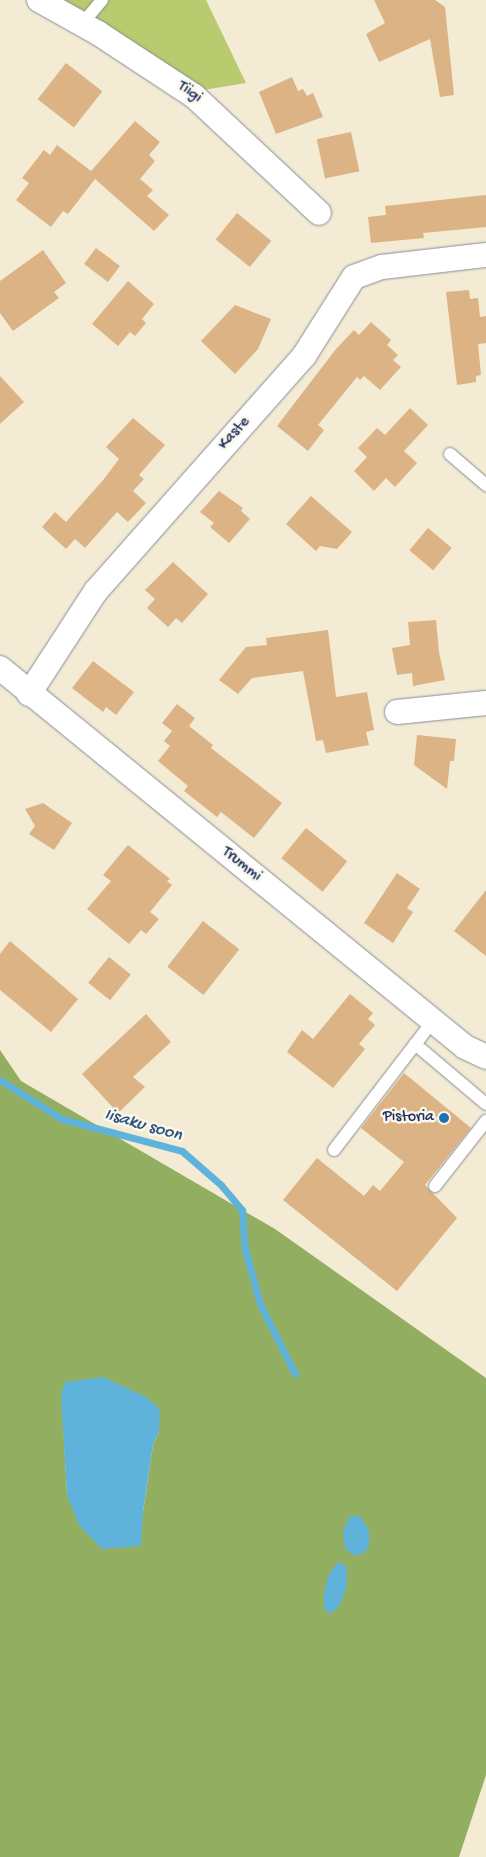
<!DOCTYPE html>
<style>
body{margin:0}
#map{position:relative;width:486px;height:1857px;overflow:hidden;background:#f3ebd4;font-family:"Gochi Hand",sans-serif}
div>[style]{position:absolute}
.green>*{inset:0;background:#b8cb6e}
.forest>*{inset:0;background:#92af61}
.water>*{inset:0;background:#5fb2da}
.stream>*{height:7px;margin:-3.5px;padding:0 3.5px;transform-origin:3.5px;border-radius:3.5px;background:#5fb2da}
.building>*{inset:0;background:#dcb384;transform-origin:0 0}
.roads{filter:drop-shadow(0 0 1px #878d99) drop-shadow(0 0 1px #878d99)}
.lane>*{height:12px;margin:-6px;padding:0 6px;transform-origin:6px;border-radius:6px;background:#fff}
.street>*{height:24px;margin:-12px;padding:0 12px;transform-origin:12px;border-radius:12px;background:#fff}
.dots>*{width:14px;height:14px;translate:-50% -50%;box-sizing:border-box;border:2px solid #fbf7ec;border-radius:50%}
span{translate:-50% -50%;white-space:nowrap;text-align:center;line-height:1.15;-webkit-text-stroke:5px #fbf7ec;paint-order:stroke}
.street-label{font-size:16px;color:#1b2f5e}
.poi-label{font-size:16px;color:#1b2f5e}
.right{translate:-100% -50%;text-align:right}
.water-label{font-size:18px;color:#2f5683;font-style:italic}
</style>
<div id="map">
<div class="green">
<i style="clip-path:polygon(50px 0,96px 0,81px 18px)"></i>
<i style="clip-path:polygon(108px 0,206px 0,246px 83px,197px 91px,89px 23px)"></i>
</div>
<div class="forest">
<i style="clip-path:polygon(evenodd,0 1050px,21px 1081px,275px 1229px,486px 1378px,486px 1775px,459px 1857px,0 1857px,0 1050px,63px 1419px,159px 1431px,153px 1445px,143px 1512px,67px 1495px,63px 1419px)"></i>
</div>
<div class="water">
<i style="clip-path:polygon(103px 1377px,146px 1397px,160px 1409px,159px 1431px,153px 1445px,143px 1512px,141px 1546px,102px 1549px,79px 1525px,67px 1495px,61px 1394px,65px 1382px)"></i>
<i style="clip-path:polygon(350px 1516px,360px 1516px,369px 1531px,369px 1547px,362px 1554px,353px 1555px,345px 1548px,343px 1531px)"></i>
<i style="clip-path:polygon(338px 1562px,347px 1567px,346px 1589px,339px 1606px,330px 1614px,324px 1608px,324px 1594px,328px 1576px)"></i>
</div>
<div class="stream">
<i style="left:0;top:1080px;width:73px;rotate:32.2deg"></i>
<i style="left:62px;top:1119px;width:124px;rotate:14.9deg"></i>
<i style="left:182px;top:1151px;width:52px;rotate:41.1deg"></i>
<i style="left:221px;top:1185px;width:33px;rotate:50deg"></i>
<i style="left:242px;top:1210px;width:39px;rotate:86deg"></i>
<i style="left:245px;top:1249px;width:57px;rotate:74.7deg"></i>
<i style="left:260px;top:1304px;width:78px;rotate:63.4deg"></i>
</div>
<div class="building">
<i style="clip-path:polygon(374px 0,435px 0,445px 7px,454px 95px,440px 97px,430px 39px,379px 62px,366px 34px,385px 23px)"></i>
<i style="left:66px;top:63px;width:46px;height:46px;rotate:38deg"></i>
<i style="clip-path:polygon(292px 77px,298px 91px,303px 89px,307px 96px,313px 93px,323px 117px,276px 134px,259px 92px)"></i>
<i style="clip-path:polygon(135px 121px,160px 142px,149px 155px,155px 161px,140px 179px,153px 190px,147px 196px,169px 215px,154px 231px,95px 179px,68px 214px,63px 211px,51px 227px,16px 200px,29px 183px,22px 178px,44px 150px,50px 155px,57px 145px,91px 171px)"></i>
<i style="left:351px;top:132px;width:40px;height:35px;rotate:78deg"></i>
<i style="clip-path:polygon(486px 195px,486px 227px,423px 233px,424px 238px,371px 243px,368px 217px,386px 215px,385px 206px)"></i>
<i style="left:237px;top:213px;width:44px;height:34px;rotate:39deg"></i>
<i style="left:96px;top:248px;width:30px;height:20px;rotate:37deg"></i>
<i style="clip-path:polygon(43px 250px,66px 283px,54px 292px,59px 298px,13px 331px,0 313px,0 281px)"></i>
<i style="clip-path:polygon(128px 281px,154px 304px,142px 319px,146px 323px,135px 336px,130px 332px,118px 346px,92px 324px)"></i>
<i style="clip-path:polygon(469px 290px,470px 299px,478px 298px,480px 317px,486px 316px,486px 343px,478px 344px,481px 375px,476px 376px,476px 382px,457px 385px,446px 292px)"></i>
<i style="clip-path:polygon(235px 305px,271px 319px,258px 349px,235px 374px,201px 341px)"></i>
<i style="clip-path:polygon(371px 322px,391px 340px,387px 345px,398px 355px,393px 360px,401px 367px,380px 390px,364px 376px,360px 380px,357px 377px,318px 425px,324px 430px,308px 451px,277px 426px,336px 349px,354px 330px,359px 335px)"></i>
<i style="clip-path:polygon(0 376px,24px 402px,0 424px)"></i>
<i style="clip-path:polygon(410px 408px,428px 425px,404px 451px,417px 463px,395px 487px,386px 478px,374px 491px,354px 471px,367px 457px,358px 448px,377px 428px,385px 435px)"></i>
<i style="clip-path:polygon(133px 418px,165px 445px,139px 475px,144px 479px,133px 491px,146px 503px,128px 522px,117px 512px,85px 548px,75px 539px,66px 549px,42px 527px,55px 512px,66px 522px,104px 479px,119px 459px,106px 447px)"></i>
<i style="clip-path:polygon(219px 491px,243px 508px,241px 511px,250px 519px,229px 543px,210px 527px,214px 523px,200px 512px)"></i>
<i style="clip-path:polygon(311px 496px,352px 532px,337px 549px,320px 546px,316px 551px,286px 524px)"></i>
<i style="left:428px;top:528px;width:31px;height:29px;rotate:40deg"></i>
<i style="clip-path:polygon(173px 562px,208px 594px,182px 623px,176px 618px,168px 627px,147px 608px,155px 599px,145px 590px)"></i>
<i style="clip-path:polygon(436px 620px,439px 652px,445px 680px,413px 686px,412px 673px,397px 675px,392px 648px,410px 645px,408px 622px)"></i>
<i style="clip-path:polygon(328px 630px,336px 697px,367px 692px,374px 730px,366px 732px,369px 745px,326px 753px,323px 740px,316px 741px,303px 671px,252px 678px,238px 694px,219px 680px,246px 647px,267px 645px,266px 638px)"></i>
<i style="clip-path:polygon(93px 661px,134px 692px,116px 715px,106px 707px,103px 712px,72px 688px)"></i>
<i style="clip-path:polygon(177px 704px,195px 718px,189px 726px,213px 745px,211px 748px,282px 803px,254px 838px,221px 812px,217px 817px,184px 791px,188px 786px,158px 761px,170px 746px,164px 741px,172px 731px,162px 723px)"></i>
<i style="clip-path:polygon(417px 735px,456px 739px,454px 761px,450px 761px,447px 789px,414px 765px)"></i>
<i style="clip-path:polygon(43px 803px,72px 823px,54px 850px,29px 834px,35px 826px,25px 809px)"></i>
<i style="left:306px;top:828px;width:53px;height:39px;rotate:39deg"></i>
<i style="clip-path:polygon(128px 845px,170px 879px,167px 881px,172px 885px,150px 912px,159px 919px,146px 934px,141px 930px,129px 944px,87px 909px,111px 881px,103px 875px)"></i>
<i style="clip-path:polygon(397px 873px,420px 889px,407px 908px,413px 912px,393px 943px,364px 923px)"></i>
<i style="clip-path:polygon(486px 890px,486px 956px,454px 931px)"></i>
<i style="left:203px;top:921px;width:46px;height:58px;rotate:38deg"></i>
<i style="clip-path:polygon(10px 941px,78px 999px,51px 1032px,0 990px,0 954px)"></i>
<i style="left:109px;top:957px;width:28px;height:33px;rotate:39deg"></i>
<i style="clip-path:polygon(350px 994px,373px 1013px,368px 1019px,375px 1025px,359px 1044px,365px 1049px,333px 1088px,287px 1052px,302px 1030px,313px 1039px)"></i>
<i style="clip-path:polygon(146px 1014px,171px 1042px,133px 1077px,145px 1087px,118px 1113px,82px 1074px)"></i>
<i style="clip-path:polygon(404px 1073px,471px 1128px,425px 1185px,457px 1218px,397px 1291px,283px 1200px,317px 1158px,364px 1196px,373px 1185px,380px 1191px,404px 1162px,361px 1128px)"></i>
</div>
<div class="roads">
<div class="lane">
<i style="left:82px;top:24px;width:31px;rotate:-50deg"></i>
<i style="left:450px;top:454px;width:48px;rotate:40.7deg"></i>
<i style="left:415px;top:1044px;width:93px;rotate:40.2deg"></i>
<i style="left:334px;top:1150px;width:163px;rotate:-52.5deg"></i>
<i style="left:435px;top:1186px;width:83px;rotate:-51.9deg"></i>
</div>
<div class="street">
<i style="left:39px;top:0;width:68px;rotate:29.2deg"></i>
<i style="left:98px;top:33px;width:115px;rotate:33.3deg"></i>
<i style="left:194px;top:96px;width:171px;rotate:43.1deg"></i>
<i style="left:0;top:668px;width:600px;rotate:39.18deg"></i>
<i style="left:465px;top:1047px;width:23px;rotate:25deg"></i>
<i style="left:29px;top:694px;width:123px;rotate:-57deg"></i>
<i style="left:96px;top:591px;width:314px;rotate:-48.5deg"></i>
<i style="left:304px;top:356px;width:93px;rotate:-57.7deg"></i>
<i style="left:354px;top:277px;width:30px;rotate:-20deg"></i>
<i style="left:382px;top:267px;width:105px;rotate:-6.6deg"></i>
<i style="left:397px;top:712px;width:89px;rotate:-5.8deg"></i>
</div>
</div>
<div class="dots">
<i style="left:444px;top:1118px;background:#1f6fb2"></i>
</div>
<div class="street-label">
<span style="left:189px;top:93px;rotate:37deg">Tiigi</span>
<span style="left:235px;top:434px;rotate:-48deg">Kaste</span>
<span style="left:241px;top:865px;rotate:39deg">Trummi</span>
</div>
<div class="poi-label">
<span class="right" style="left:434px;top:1118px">Pistoria</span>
</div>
<div class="water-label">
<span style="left:143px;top:1126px;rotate:16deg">Iisaku soon</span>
</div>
</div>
